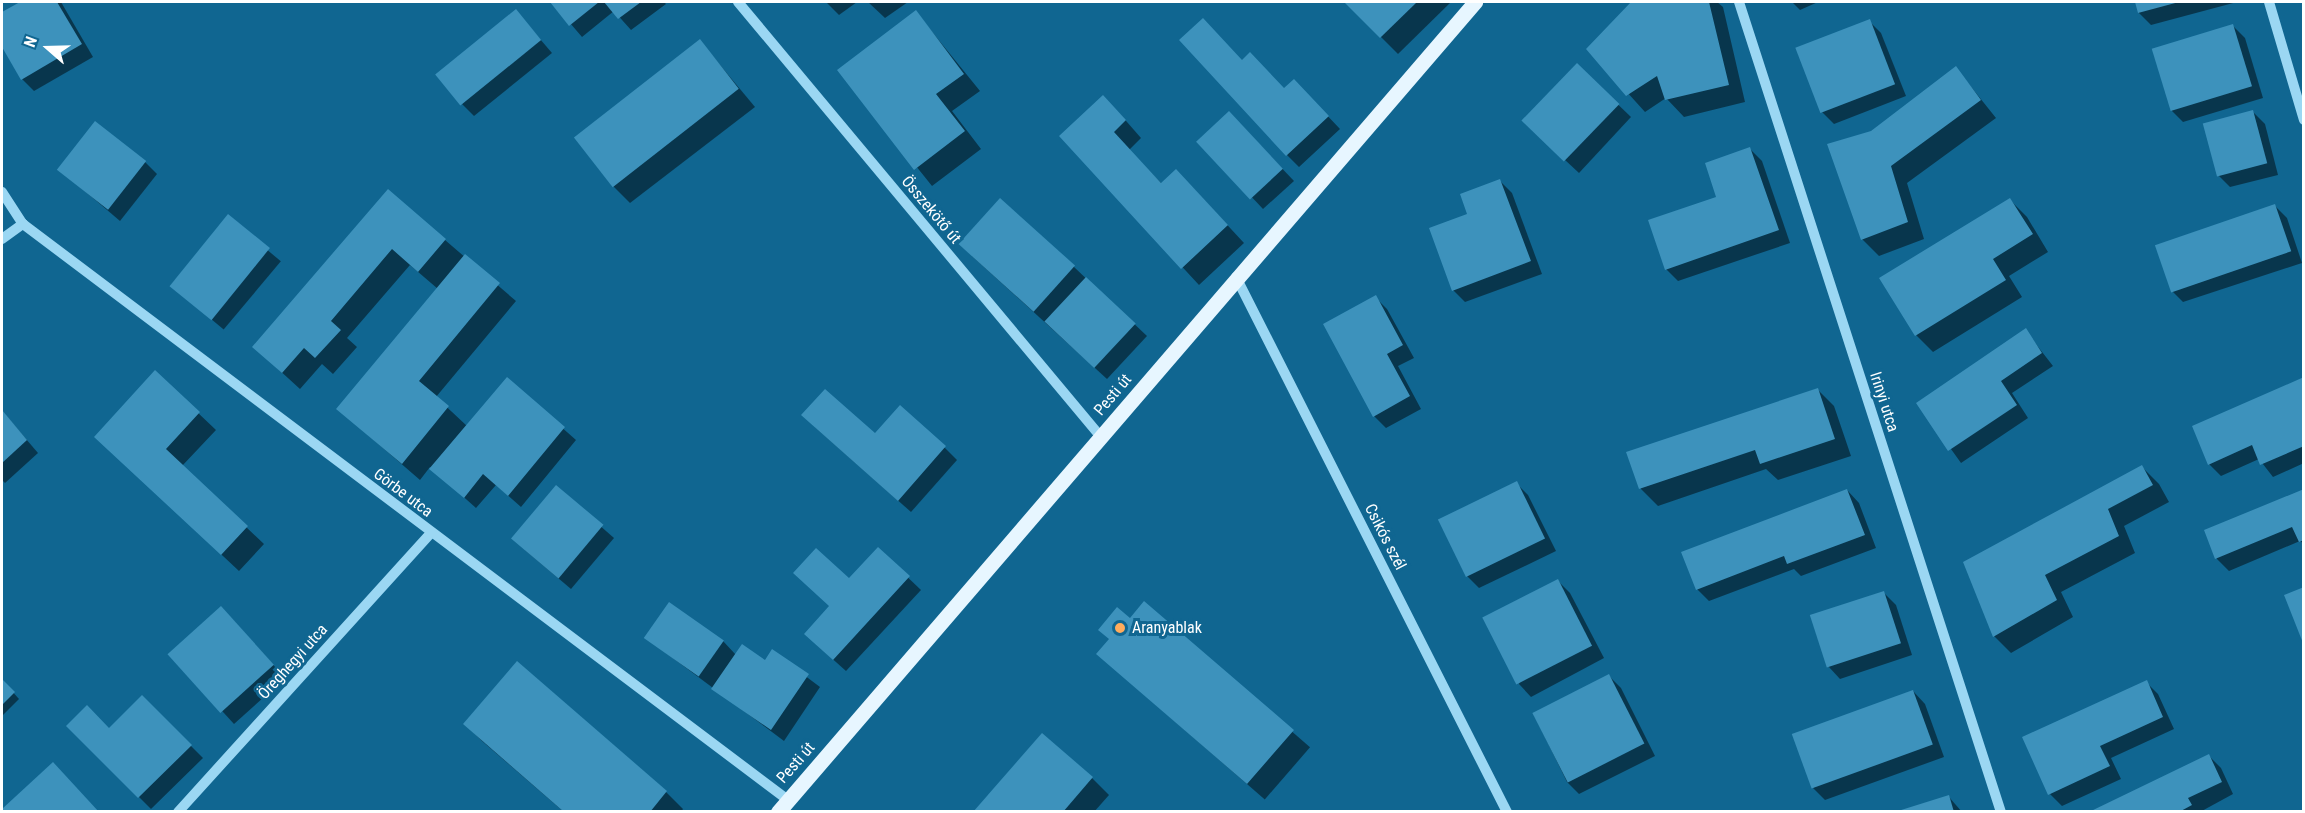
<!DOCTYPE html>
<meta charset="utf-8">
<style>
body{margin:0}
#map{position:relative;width:2305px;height:813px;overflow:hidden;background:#106691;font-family:"Roboto Condensed",sans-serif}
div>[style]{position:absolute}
.shadow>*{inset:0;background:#0007;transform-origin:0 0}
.building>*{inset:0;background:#3d92bc;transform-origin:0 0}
.minor>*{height:10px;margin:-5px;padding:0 5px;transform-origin:5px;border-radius:5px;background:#9bd7f3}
.major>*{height:15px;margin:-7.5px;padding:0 7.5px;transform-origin:7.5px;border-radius:7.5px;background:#e7f6ff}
.dots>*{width:16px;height:16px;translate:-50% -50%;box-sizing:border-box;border:3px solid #106691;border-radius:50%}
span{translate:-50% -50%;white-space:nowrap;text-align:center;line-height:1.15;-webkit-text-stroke:6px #106691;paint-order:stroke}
.street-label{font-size:16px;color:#fff}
.poi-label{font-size:16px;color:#fff}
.left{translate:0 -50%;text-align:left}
.frame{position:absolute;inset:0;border:3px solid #fff;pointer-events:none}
.north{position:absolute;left:18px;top:18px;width:60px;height:60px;-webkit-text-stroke:4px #106691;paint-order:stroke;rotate:290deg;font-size:16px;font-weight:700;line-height:24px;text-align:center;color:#fff}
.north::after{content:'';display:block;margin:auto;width:21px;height:27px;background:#fff;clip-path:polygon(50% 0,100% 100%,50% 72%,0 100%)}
</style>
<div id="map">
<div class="shadow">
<i style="clip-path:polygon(23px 2px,61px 2px,93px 57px,34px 91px,22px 79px,2px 44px,2px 14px)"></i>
<i style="clip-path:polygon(552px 2px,664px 2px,666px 4px,631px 30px,614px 11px,582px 37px)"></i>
<i style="clip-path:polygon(826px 2px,857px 2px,839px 15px)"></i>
<i style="clip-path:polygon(868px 2px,908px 2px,885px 18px)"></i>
<i style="clip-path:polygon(1346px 2px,1451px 2px,1398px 54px)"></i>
<i style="clip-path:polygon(1633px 2px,1717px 2px,1723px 7px,1745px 102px,1684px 117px,1666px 98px,1645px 112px,1588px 49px)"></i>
<i style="clip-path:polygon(1792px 2px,1818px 2px,1800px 10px)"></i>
<i style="clip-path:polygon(2136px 2px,2237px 2px,2151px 25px,2139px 13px)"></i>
<i style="clip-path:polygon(516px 11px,552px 53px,474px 116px,462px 104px)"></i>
<i style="clip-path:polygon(916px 12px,980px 91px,952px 111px,981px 149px,932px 186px,839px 70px)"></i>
<i style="clip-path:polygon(1869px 21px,1881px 33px,1906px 96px,1834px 124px,1822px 112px)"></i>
<i style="clip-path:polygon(2233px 26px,2245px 38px,2263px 98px,2183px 122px,2171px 110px)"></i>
<i style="clip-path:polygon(700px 41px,755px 107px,630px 203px,613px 186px)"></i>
<i style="clip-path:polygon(1243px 62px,1284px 90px,1306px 93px,1340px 129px,1299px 167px,1287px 155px)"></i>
<i style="clip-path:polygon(1577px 65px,1631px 117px,1579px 173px,1536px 133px)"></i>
<i style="clip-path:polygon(1956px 68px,1996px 118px,1907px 183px,1924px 239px,1879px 256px,1862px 239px,1871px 132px)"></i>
<i style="clip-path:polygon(2253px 112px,2265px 124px,2278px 175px,2230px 187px,2218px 175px,2204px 124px)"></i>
<i style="clip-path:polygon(1120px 114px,1141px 138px,1129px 150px,1162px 184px,1193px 188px,1244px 243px,1199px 285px,1061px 136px)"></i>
<i style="clip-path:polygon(1241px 125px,1294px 181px,1263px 209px,1199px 141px)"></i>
<i style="clip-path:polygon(1750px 149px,1762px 161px,1790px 243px,1678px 281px,1666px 269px)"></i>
<i style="clip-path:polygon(145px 162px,157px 174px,120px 221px,59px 169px)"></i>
<i style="clip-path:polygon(1500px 181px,1512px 193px,1542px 274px,1465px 302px,1453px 290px,1469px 215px)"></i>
<i style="clip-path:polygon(388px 191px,516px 301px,436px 397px,467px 426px,507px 379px,576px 440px,521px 507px,496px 485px,476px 508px,430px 467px,420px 480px,338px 409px,438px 289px,410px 265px,347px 338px,357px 347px,333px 374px,322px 364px,300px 389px,254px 347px)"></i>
<i style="clip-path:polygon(2010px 200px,2027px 217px,2048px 252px,2009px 276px,2022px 297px,1933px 352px,1916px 335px)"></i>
<i style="clip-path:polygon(2275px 206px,2287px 218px,2302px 263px,2183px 302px,2171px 290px)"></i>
<i style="left:228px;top:217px;width:69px;height:89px;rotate:40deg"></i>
<i style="clip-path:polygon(972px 256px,1074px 267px,1147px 336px,1107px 379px)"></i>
<i style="clip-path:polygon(1375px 297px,1387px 309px,1414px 358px,1398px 366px,1421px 409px,1386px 428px,1374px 416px)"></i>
<i style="clip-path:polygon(2025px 330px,2053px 366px,2012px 393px,2028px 418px,1961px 463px,1918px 403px)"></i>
<i style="clip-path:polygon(155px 372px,216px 430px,182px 466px,264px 544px,239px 571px,113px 453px)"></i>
<i style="clip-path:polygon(2304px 378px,2304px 463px,2273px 477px,2259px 459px,2221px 476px,2209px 464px)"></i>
<i style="clip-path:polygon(1817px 389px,1834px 406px,1851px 456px,1778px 480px,1766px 469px,1658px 506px,1641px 489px,1628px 453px)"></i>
<i style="clip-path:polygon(2px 411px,38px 453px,5px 483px,2px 480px)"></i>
<i style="clip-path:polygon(815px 427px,945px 448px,957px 460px,911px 512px)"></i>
<i style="clip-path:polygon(2142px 467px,2159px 484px,2169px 502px,2124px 526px,2135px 553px,2061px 592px,2073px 617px,2011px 653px,1994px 636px,1965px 563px)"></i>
<i style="clip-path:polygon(1516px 483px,1528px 495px,1556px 551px,1479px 588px,1467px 576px)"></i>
<i style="clip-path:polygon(556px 487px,614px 538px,571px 589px,525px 550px)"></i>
<i style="clip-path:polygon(1847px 490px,1859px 503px,1876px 548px,1801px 576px,1794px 569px,1709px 601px,1697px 589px)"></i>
<i style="clip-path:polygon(2304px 490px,2304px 544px,2300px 541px,2229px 571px,2217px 559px,2206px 531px)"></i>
<i style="clip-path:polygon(878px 549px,921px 590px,846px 671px,818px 646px,831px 606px)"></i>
<i style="clip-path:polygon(1558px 581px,1570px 593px,1604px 658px,1531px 697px,1519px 684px)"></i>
<i style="clip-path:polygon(1884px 593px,1896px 605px,1912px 655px,1840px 679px,1828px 666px)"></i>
<i style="left:1144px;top:603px;width:220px;height:69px;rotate:41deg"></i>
<i style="clip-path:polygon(233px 620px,285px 678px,234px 724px,170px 654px)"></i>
<i style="clip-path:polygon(646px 638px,723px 641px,736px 655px,765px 662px,772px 651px,820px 687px,784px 741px)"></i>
<i style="clip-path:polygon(517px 663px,666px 792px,683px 809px,681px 812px,564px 812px,482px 741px,465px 724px)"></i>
<i style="clip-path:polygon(1609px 676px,1621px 688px,1655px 756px,1579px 794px,1567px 782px,1534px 714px)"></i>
<i style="clip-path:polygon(2px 680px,19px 699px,2px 716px)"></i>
<i style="clip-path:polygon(2146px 682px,2158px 694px,2174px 729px,2111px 758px,2121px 779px,2062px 806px,2050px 794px)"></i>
<i style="clip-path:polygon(1913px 691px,1925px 704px,1944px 757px,1825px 800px,1813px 788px)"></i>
<i style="clip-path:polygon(142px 697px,203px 758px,151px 809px,68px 726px,109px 730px)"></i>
<i style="clip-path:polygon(2209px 756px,2221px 768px,2233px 794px,2200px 812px,2093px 812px)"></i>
<i style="clip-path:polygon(1092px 778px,1109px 795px,1094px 812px,975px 812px)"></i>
<i style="clip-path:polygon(1949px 797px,1962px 812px,1901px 812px)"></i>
</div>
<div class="building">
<i style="clip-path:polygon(20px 2px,57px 2px,82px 44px,21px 80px,2px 47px,2px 12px)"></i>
<i style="clip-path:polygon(550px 2px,599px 2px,569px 26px)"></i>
<i style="clip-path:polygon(604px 2px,641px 2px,618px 19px)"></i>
<i style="clip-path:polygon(1344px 2px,1417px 2px,1380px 38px)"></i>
<i style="clip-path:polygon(1631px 2px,1709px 2px,1729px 85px,1665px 100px,1657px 76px,1626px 96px,1586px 49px)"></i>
<i style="clip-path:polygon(2135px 2px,2179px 2px,2138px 13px)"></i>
<i style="left:516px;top:9px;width:40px;height:104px;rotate:51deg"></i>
<i style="clip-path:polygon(916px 10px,964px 74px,936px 94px,965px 131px,914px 170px,837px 70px)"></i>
<i style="clip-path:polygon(1203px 18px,1242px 60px,1250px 52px,1284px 88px,1294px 79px,1329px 116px,1286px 156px,1179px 40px)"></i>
<i style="left:1870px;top:19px;width:70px;height:80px;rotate:69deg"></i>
<i style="left:2233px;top:24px;width:65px;height:85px;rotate:73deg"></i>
<i style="left:700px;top:39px;width:63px;height:160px;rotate:52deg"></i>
<i style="left:1577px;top:63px;width:59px;height:80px;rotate:44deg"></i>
<i style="clip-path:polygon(1956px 66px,1981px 100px,1891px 166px,1908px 222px,1861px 240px,1827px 144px,1871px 131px)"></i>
<i style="clip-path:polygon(1103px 95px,1126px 120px,1114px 132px,1161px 183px,1176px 169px,1228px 225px,1181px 269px,1059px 136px)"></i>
<i style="left:2253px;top:110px;width:55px;height:52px;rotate:75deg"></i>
<i style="left:1229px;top:111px;width:79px;height:45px;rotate:47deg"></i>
<i style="left:95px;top:121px;width:65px;height:62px;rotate:38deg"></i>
<i style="clip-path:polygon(1750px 147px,1779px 230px,1665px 270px,1648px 220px,1716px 197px,1705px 163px)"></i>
<i style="clip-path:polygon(1500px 179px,1531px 261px,1452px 291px,1429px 228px,1467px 214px,1460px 194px)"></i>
<i style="clip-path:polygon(388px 189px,446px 239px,418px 272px,392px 249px,331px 321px,341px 330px,315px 358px,304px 348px,282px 373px,252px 347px)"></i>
<i style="left:1000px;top:198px;width:101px;height:62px;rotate:42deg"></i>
<i style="clip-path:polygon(2010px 198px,2033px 234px,1993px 259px,2006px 280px,1915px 336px,1879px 278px)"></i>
<i style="left:2275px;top:204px;width:50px;height:127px;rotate:71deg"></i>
<i style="left:228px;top:214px;width:54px;height:93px;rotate:39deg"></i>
<i style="clip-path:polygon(465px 254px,500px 283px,419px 381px,449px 406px,402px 464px,336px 409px)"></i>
<i style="left:1086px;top:277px;width:68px;height:61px;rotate:43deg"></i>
<i style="clip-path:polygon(1376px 295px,1403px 345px,1387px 354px,1410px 396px,1373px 417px,1323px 324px)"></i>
<i style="clip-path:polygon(2026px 328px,2042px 353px,2001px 381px,2017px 405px,1948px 451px,1916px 403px)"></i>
<i style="clip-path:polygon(155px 370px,200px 412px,166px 449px,248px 526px,221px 555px,94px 437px)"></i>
<i style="clip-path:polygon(507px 377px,565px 427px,508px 496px,483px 474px,464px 498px,429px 469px)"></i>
<i style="clip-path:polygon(2304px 377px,2304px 446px,2260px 465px,2252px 445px,2208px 465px,2192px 426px)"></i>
<i style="clip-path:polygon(1818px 388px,1835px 439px,1760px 464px,1755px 450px,1639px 489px,1626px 452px)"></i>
<i style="clip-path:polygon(825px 389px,875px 433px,900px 405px,946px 446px,898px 501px,801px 415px)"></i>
<i style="clip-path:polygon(2px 410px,27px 440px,2px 463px)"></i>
<i style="clip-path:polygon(2142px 465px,2153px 485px,2108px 509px,2119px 536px,2045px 575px,2057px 600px,1993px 637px,1963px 562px)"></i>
<i style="left:1517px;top:481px;width:64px;height:88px;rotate:64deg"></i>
<i style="left:556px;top:485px;width:62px;height:70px;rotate:40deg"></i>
<i style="clip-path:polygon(1847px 489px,1865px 535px,1787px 564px,1784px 556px,1696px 590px,1681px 552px)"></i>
<i style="clip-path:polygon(2304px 489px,2304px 540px,2299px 542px,2292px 527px,2215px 559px,2204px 530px)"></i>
<i style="clip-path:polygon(878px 547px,910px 576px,833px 660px,804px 634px,829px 606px,793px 573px,816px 548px,849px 578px)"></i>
<i style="left:1558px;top:579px;width:75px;height:85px;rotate:63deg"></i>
<i style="clip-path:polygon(2304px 587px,2304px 643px,2303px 643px,2284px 595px)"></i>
<i style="left:1884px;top:591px;width:55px;height:78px;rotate:72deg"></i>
<i style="clip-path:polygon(1144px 601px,1294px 730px,1247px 784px,1096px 654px,1109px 639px,1098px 630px,1117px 607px,1130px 618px)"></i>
<i style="left:669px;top:602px;width:67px;height:44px;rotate:35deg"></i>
<i style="left:221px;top:606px;width:79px;height:72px;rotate:48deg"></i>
<i style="clip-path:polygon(742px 644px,765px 660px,772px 649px,809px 674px,771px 730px,711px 689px)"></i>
<i style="clip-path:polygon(517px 661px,667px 791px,650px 812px,564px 812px,463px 724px)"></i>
<i style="left:1609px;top:674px;width:78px;height:86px;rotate:63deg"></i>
<i style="clip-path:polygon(2px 679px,15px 692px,2px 705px)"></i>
<i style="clip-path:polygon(2147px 680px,2163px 717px,2100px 746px,2110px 766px,2048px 795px,2022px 737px)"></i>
<i style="left:1913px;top:690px;width:58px;height:129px;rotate:70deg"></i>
<i style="clip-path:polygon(142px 695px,192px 745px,138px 798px,66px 726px,87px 705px,109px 728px)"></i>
<i style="clip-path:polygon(1042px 733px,1093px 777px,1063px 812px,973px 812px)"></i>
<i style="clip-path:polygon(2209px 754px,2222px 782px,2188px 798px,2192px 805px,2179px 812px,2089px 812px)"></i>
<i style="clip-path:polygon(53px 762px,99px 812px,2px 812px,2px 809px)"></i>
<i style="clip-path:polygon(1949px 795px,1954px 812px,1898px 812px,1898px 811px)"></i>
</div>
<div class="minor">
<i style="left:738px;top:2px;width:567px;rotate:50.16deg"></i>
<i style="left:1739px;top:2px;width:851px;rotate:72.08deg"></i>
<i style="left:2269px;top:2px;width:123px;rotate:73.5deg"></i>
<i style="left:2px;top:192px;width:38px;rotate:57deg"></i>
<i style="left:2px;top:239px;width:26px;rotate:-36deg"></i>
<i style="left:23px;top:224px;width:958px;rotate:36.98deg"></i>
<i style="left:1236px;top:277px;width:600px;rotate:63.14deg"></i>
<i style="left:178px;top:812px;width:377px;rotate:-47.8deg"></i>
</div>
<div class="major">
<i style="left:778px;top:812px;width:1069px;rotate:-49.29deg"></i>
</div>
<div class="dots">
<i style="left:1120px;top:628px;background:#ffac5d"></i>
</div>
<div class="street-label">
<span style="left:931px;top:210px;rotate:50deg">Összekötő út</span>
<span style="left:1113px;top:395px;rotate:-50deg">Pesti út</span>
<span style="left:1884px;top:402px;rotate:72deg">Irinyi utca</span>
<span style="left:403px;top:493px;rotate:37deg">Görbe utca</span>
<span style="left:1385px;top:537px;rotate:63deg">Csikós szél</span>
<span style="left:293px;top:662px;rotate:-48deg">Öreghegyi utca</span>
<span style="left:796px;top:763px;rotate:-49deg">Pesti út</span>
</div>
<div class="poi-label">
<span class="left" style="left:1132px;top:628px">Aranyablak</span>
</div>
<div class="frame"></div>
<div class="north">N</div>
</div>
